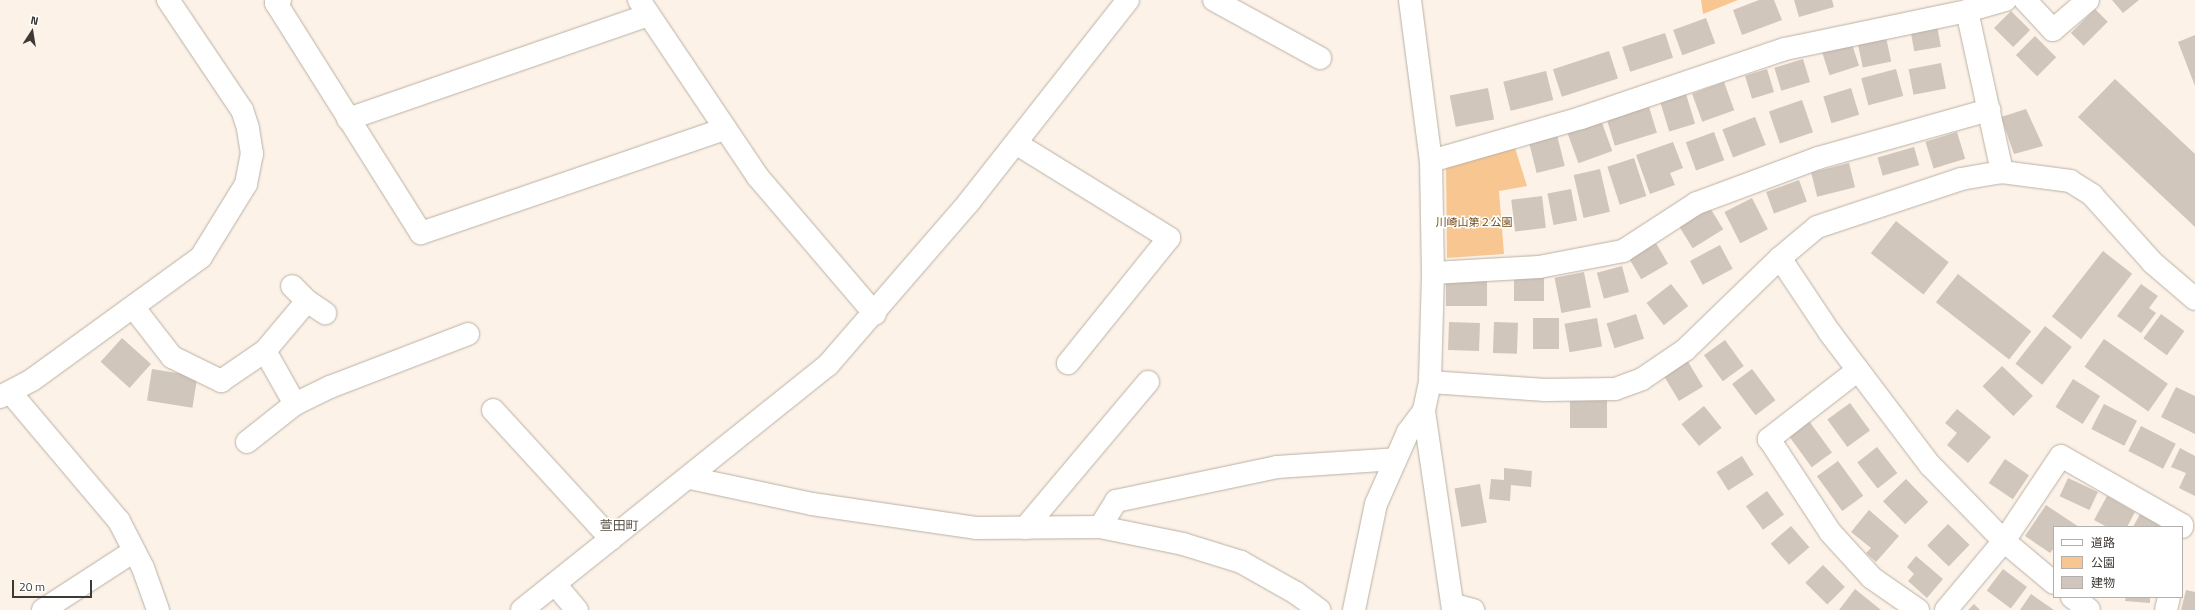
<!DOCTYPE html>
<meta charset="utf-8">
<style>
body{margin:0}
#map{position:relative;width:2195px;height:610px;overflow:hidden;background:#fdf2e7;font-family:"Titillium Web","Noto Sans JP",sans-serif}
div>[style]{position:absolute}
.green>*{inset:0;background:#f8c791}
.building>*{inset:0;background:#d1c6bc;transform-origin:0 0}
.roads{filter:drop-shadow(0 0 1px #b9b0a5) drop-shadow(0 0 1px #b9b0a5)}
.street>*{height:22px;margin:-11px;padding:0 11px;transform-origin:11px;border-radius:11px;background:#fff}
span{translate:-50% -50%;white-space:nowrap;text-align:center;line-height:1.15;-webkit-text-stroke:3px #fff;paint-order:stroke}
.park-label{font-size:11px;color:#724913}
.quarter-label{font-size:13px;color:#5a5148}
.legend{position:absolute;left:2053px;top:526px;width:130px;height:72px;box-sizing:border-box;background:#fff;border:1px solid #b1b0ae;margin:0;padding:5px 7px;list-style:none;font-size:12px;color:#3d3935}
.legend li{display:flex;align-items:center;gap:8px;height:20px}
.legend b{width:20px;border:1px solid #b1b0ae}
.north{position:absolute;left:12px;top:12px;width:40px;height:40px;-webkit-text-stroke:3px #fff;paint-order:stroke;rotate:12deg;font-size:11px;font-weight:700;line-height:16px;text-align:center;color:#3d3935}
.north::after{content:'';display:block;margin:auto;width:14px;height:18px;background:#3d3935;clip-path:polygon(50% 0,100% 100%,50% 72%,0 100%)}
.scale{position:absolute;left:12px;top:580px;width:80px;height:18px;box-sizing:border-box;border:2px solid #3d3935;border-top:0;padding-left:5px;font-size:12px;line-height:14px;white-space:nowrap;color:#3d3935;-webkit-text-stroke:3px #fff;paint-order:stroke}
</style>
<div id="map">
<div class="green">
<i style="clip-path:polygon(1701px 0,1738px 0,1703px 14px)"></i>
<i style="clip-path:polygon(1515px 148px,1527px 186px,1499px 191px,1504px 254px,1447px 258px,1446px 166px)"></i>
</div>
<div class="building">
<i style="clip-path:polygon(1759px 0,1774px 0,1782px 20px,1742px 35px,1733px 10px)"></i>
<i style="clip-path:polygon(1794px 0,1832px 0,1834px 7px,1799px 17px)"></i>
<i style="clip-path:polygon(2112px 0,2139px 0,2123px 13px)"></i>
<i style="left:2095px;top:9px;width:18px;height:34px;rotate:45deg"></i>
<i style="left:2011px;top:11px;width:27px;height:24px;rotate:45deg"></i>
<i style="left:1706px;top:18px;width:27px;height:35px;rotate:70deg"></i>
<i style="left:1937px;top:25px;width:22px;height:27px;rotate:80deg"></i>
<i style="left:1665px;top:33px;width:26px;height:45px;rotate:72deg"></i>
<i style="clip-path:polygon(2195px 35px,2195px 86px,2178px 42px)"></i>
<i style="left:2035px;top:36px;width:30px;height:27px;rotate:45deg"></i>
<i style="left:1886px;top:37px;width:25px;height:29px;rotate:78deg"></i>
<i style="left:1851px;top:41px;width:26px;height:31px;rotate:72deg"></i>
<i style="left:1609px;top:51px;width:29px;height:59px;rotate:72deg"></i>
<i style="left:1803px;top:59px;width:24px;height:30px;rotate:73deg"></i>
<i style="left:1941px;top:63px;width:26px;height:33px;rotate:79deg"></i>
<i style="left:1767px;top:69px;width:24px;height:23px;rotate:73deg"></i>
<i style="left:1896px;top:69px;width:28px;height:36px;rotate:75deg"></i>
<i style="left:1546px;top:71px;width:30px;height:44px;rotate:76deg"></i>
<i style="clip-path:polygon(2115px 79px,2195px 154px,2195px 227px,2078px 117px)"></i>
<i style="left:1724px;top:82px;width:30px;height:34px;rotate:70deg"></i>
<i style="left:1488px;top:88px;width:32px;height:39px;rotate:79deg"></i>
<i style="left:1851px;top:88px;width:28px;height:29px;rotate:73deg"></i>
<i style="left:1686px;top:94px;width:31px;height:27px;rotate:73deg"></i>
<i style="left:1802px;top:100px;width:34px;height:35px;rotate:71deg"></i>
<i style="left:1649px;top:107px;width:27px;height:44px;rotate:73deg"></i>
<i style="clip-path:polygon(2026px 109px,2043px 146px,2014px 154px,2001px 117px)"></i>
<i style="left:1755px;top:117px;width:30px;height:35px;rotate:69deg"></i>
<i style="left:1601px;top:120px;width:33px;height:36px;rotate:70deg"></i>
<i style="left:1714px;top:132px;width:30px;height:30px;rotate:70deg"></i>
<i style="left:1957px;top:132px;width:28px;height:33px;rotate:73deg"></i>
<i style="left:1557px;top:135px;width:32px;height:29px;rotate:76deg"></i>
<i style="clip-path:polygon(1673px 142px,1683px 168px,1670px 173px,1675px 185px,1650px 194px,1636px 155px)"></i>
<i style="left:1914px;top:147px;width:19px;height:38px;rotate:74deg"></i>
<i style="left:1634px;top:158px;width:40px;height:28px;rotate:72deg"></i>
<i style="left:1849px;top:163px;width:25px;height:39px;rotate:76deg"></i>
<i style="left:1600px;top:169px;width:44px;height:27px;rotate:77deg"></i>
<i style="left:1799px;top:180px;width:23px;height:35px;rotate:70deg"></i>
<i style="left:1571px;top:189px;width:32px;height:24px;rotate:79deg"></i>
<i style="left:1542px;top:196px;width:32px;height:31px;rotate:83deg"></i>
<i style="left:1752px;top:198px;width:35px;height:31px;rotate:63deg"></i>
<i style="left:1710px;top:208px;width:25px;height:36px;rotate:58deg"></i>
<i style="left:1896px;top:221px;width:67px;height:41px;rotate:38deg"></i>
<i style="left:1656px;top:243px;width:24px;height:31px;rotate:60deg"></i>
<i style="left:1720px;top:245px;width:27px;height:34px;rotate:62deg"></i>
<i style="left:2103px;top:251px;width:37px;height:83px;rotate:38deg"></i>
<i style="left:1622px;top:266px;width:27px;height:26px;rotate:75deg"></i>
<i style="left:1584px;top:272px;width:36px;height:30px;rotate:79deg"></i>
<i style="left:1958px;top:274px;width:93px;height:36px;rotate:38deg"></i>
<i style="left:1514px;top:278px;width:30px;height:23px"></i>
<i style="left:1487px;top:281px;width:25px;height:41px;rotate:90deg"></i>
<i style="left:1671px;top:284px;width:28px;height:31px;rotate:52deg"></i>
<i style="clip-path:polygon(2141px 284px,2158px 296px,2149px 308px,2156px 313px,2141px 333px,2117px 316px)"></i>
<i style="left:1636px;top:314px;width:26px;height:31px;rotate:72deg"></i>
<i style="left:2161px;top:314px;width:29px;height:30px;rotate:36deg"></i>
<i style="left:1533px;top:318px;width:26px;height:31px"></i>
<i style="left:1597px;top:318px;width:29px;height:33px;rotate:80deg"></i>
<i style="left:1449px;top:322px;width:31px;height:28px;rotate:2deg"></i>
<i style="left:1494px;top:322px;width:24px;height:31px;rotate:2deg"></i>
<i style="left:2045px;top:326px;width:34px;height:48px;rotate:38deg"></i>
<i style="left:122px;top:338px;width:39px;height:32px;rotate:42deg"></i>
<i style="left:2104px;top:339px;width:78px;height:34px;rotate:35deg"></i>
<i style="left:1725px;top:340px;width:32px;height:26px;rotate:54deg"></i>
<i style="left:1687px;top:360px;width:31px;height:28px;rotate:59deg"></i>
<i style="left:2002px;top:366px;width:43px;height:28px;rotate:44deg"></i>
<i style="left:152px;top:369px;width:46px;height:32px;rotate:9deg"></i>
<i style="left:1752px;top:369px;width:39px;height:25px;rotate:53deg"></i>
<i style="left:2073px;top:379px;width:32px;height:33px;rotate:32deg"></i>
<i style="clip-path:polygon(2176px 387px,2195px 396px,2195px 434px,2161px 417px)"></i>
<i style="left:1570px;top:399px;width:37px;height:29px"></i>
<i style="left:1850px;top:403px;width:34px;height:28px;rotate:54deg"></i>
<i style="left:2104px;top:404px;width:37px;height:28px;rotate:27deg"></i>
<i style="left:1704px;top:406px;width:28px;height:29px;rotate:51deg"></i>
<i style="clip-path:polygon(1957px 409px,1991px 437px,1968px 463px,1947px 445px,1957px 433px,1945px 423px)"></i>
<i style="left:1809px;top:421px;width:39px;height:25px;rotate:54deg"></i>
<i style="left:2141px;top:426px;width:39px;height:28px;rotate:27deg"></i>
<i style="left:1877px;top:447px;width:33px;height:25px;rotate:52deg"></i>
<i style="clip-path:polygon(2180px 448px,2195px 456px,2195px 496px,2179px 488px,2186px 473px,2171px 467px)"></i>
<i style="left:1742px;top:456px;width:22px;height:30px;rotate:58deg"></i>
<i style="left:2005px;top:459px;width:29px;height:29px;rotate:34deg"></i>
<i style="left:1838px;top:461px;width:43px;height:26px;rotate:54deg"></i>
<i style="clip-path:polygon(1504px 468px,1532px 471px,1531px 487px,1511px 485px,1510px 501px,1489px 499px,1491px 479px,1504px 480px)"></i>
<i style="left:2068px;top:478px;width:33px;height:20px;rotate:25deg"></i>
<i style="left:1906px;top:479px;width:32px;height:32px;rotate:46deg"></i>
<i style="left:1480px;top:484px;width:39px;height:26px;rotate:80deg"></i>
<i style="left:1767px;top:491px;width:29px;height:26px;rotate:54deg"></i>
<i style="clip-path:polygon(2107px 496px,2135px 512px,2127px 527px,2107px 527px,2094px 520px)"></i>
<i style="clip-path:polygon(2046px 505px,2079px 527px,2054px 527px,2054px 548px,2050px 553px,2025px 536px)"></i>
<i style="clip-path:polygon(1869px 510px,1899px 536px,1876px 562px,1866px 553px,1871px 548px,1851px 532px)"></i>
<i style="clip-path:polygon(2140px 514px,2162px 527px,2133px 527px)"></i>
<i style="left:1948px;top:524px;width:30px;height:30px;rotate:44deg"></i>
<i style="left:1791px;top:526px;width:28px;height:27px;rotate:49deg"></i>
<i style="clip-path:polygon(1916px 556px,1943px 579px,1927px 598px,1908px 581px,1914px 574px,1907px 567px)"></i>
<i style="left:1823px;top:565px;width:31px;height:25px;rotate:45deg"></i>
<i style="left:2003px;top:569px;width:30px;height:27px;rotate:37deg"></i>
<i style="clip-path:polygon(1855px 589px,1881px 610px,1839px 610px)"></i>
<i style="clip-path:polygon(2186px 590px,2195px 592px,2195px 610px,2181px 610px)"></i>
<i style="clip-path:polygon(2031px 594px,2054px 610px,2020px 610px)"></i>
<i style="clip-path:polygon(2126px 597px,2150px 597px,2150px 603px,2125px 601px)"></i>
<i style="clip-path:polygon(1974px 604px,1980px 610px,1968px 610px)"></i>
</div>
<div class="roads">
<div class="street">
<i style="left:280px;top:0;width:5px;rotate:143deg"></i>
<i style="left:276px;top:3px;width:272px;rotate:57.8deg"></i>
<i style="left:421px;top:233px;width:321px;rotate:-18.9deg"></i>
<i style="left:639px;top:0;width:213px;rotate:56.1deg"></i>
<i style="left:758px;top:177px;width:180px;rotate:49.5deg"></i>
<i style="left:1214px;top:0;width:121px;rotate:28.7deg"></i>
<i style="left:1410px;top:0;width:162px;rotate:82.6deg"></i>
<i style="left:1431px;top:161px;width:112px;rotate:89deg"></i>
<i style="left:1433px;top:273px;width:109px;rotate:91.6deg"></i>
<i style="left:1430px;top:382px;width:30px;rotate:102deg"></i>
<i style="left:1424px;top:411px;width:201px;rotate:81.7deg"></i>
<i style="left:2025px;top:0;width:41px;rotate:47deg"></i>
<i style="left:2053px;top:30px;width:46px;rotate:-40.6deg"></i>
<i style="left:1967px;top:11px;width:40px;rotate:-16deg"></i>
<i style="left:348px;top:119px;width:318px;rotate:-19.1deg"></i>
<i style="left:1017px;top:144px;width:179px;rotate:31.7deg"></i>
<i style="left:1169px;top:238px;width:161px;rotate:128.9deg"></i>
<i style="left:1431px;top:161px;width:156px;rotate:-16deg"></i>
<i style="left:1581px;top:118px;width:215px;rotate:-18.7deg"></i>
<i style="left:1785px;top:49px;width:186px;rotate:-11.8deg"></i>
<i style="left:1967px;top:11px;width:165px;rotate:77.7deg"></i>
<i style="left:1780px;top:258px;width:90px;rotate:56.3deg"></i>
<i style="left:1830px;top:333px;width:166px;rotate:52.9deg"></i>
<i style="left:1930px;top:465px;width:106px;rotate:45.8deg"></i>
<i style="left:2004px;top:541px;width:65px;rotate:40deg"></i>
<i style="left:1433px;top:273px;width:106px;rotate:-3.2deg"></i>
<i style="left:1539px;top:267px;width:86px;rotate:-10.8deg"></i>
<i style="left:1623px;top:251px;width:88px;rotate:-33deg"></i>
<i style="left:1697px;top:203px;width:129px;rotate:-20.4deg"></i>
<i style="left:1818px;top:158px;width:178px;rotate:-15.7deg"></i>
<i style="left:307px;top:301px;width:22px;rotate:34deg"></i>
<i style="left:134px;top:308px;width:62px;rotate:52.2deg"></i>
<i style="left:172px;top:357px;width:55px;rotate:26.1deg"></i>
<i style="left:221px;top:381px;width:53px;rotate:-34.3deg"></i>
<i style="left:265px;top:351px;width:65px;rotate:-50deg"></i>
<i style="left:307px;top:301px;width:21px;rotate:-135deg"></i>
<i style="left:265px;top:351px;width:61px;rotate:60.5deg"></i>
<i style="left:295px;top:404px;width:39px;rotate:-26deg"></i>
<i style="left:330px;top:387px;width:148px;rotate:-21deg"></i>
<i style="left:1858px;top:370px;width:113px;rotate:142.2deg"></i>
<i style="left:1769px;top:439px;width:111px;rotate:56.7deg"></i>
<i style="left:1830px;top:532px;width:62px;rotate:47.6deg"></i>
<i style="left:1872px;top:578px;width:56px;rotate:34.8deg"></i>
<i style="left:1430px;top:382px;width:115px;rotate:4deg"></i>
<i style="left:1545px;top:390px;width:70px;rotate:-0.8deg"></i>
<i style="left:1615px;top:389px;width:29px;rotate:-20deg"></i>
<i style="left:1642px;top:379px;width:52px;rotate:-34deg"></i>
<i style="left:1685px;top:350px;width:132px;rotate:-44.1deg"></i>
<i style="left:1780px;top:258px;width:48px;rotate:-40deg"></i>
<i style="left:1817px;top:227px;width:152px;rotate:-18.4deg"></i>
<i style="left:1961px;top:179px;width:42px;rotate:-9.7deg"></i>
<i style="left:2002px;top:172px;width:69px;rotate:7.5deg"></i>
<i style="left:2070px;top:181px;width:26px;rotate:32deg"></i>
<i style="left:2092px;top:195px;width:91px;rotate:48.1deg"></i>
<i style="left:2153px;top:263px;width:55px;rotate:40.6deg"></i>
<i style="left:10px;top:392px;width:169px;rotate:49.8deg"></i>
<i style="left:119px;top:521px;width:53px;rotate:62.9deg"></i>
<i style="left:143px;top:568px;width:45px;rotate:70.3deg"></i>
<i style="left:0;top:397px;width:36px;rotate:-28deg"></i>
<i style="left:32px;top:380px;width:209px;rotate:-36deg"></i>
<i style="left:201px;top:257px;width:86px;rotate:-58.3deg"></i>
<i style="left:246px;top:184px;width:31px;rotate:-79deg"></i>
<i style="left:252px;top:154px;width:26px;rotate:-99deg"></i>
<i style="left:248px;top:128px;width:19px;rotate:-108deg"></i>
<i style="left:242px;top:110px;width:133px;rotate:-123.9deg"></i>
<i style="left:493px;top:410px;width:175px;rotate:47.5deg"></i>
<i style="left:247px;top:442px;width:61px;rotate:-38.4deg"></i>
<i style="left:690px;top:478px;width:125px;rotate:12deg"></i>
<i style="left:812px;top:504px;width:167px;rotate:8.3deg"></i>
<i style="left:977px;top:528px;width:123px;rotate:-0.5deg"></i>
<i style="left:1100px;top:527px;width:85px;rotate:11.6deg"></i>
<i style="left:1183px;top:544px;width:61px;rotate:17.2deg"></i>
<i style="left:1241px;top:562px;width:63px;rotate:29.4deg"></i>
<i style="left:1296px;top:593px;width:29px;rotate:36deg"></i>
<i style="left:1100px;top:527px;width:31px;rotate:-58deg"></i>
<i style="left:1116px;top:501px;width:165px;rotate:-11.9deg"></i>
<i style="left:1277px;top:467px;width:119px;rotate:-3.8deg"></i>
<i style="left:1025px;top:528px;width:191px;rotate:-49.9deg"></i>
<i style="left:555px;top:584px;width:34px;rotate:50deg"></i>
<i style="left:2072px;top:597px;width:21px;rotate:37deg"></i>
<i style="left:1454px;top:605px;width:20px;rotate:15deg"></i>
<i style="left:43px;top:610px;width:108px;rotate:-33deg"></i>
<i style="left:522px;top:610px;width:392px;rotate:-38.7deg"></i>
<i style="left:828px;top:365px;width:216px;rotate:-49.1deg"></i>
<i style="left:969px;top:202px;width:257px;rotate:-51.8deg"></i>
<i style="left:1354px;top:610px;width:108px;rotate:-78.3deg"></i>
<i style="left:1376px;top:504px;width:79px;rotate:-66deg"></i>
<i style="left:1408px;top:432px;width:26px;rotate:-53deg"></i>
<i style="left:1946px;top:610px;width:90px;rotate:-50deg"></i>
<i style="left:2004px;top:541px;width:102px;rotate:-56.2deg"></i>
<i style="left:2061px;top:456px;width:139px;rotate:29.7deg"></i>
<i style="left:2182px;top:525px;width:2px;rotate:90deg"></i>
<i style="left:2166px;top:610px;width:13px;rotate:-77deg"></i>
</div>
</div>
<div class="park-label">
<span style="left:1474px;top:222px">川崎山第２公園</span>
</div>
<div class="quarter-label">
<span style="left:619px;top:525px">萱田町</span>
</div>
<ul class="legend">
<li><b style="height:5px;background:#fff"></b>道路</li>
<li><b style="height:11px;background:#f8c791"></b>公園</li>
<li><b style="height:11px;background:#d1c6bc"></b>建物</li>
</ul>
<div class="north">N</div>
<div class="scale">20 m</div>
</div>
